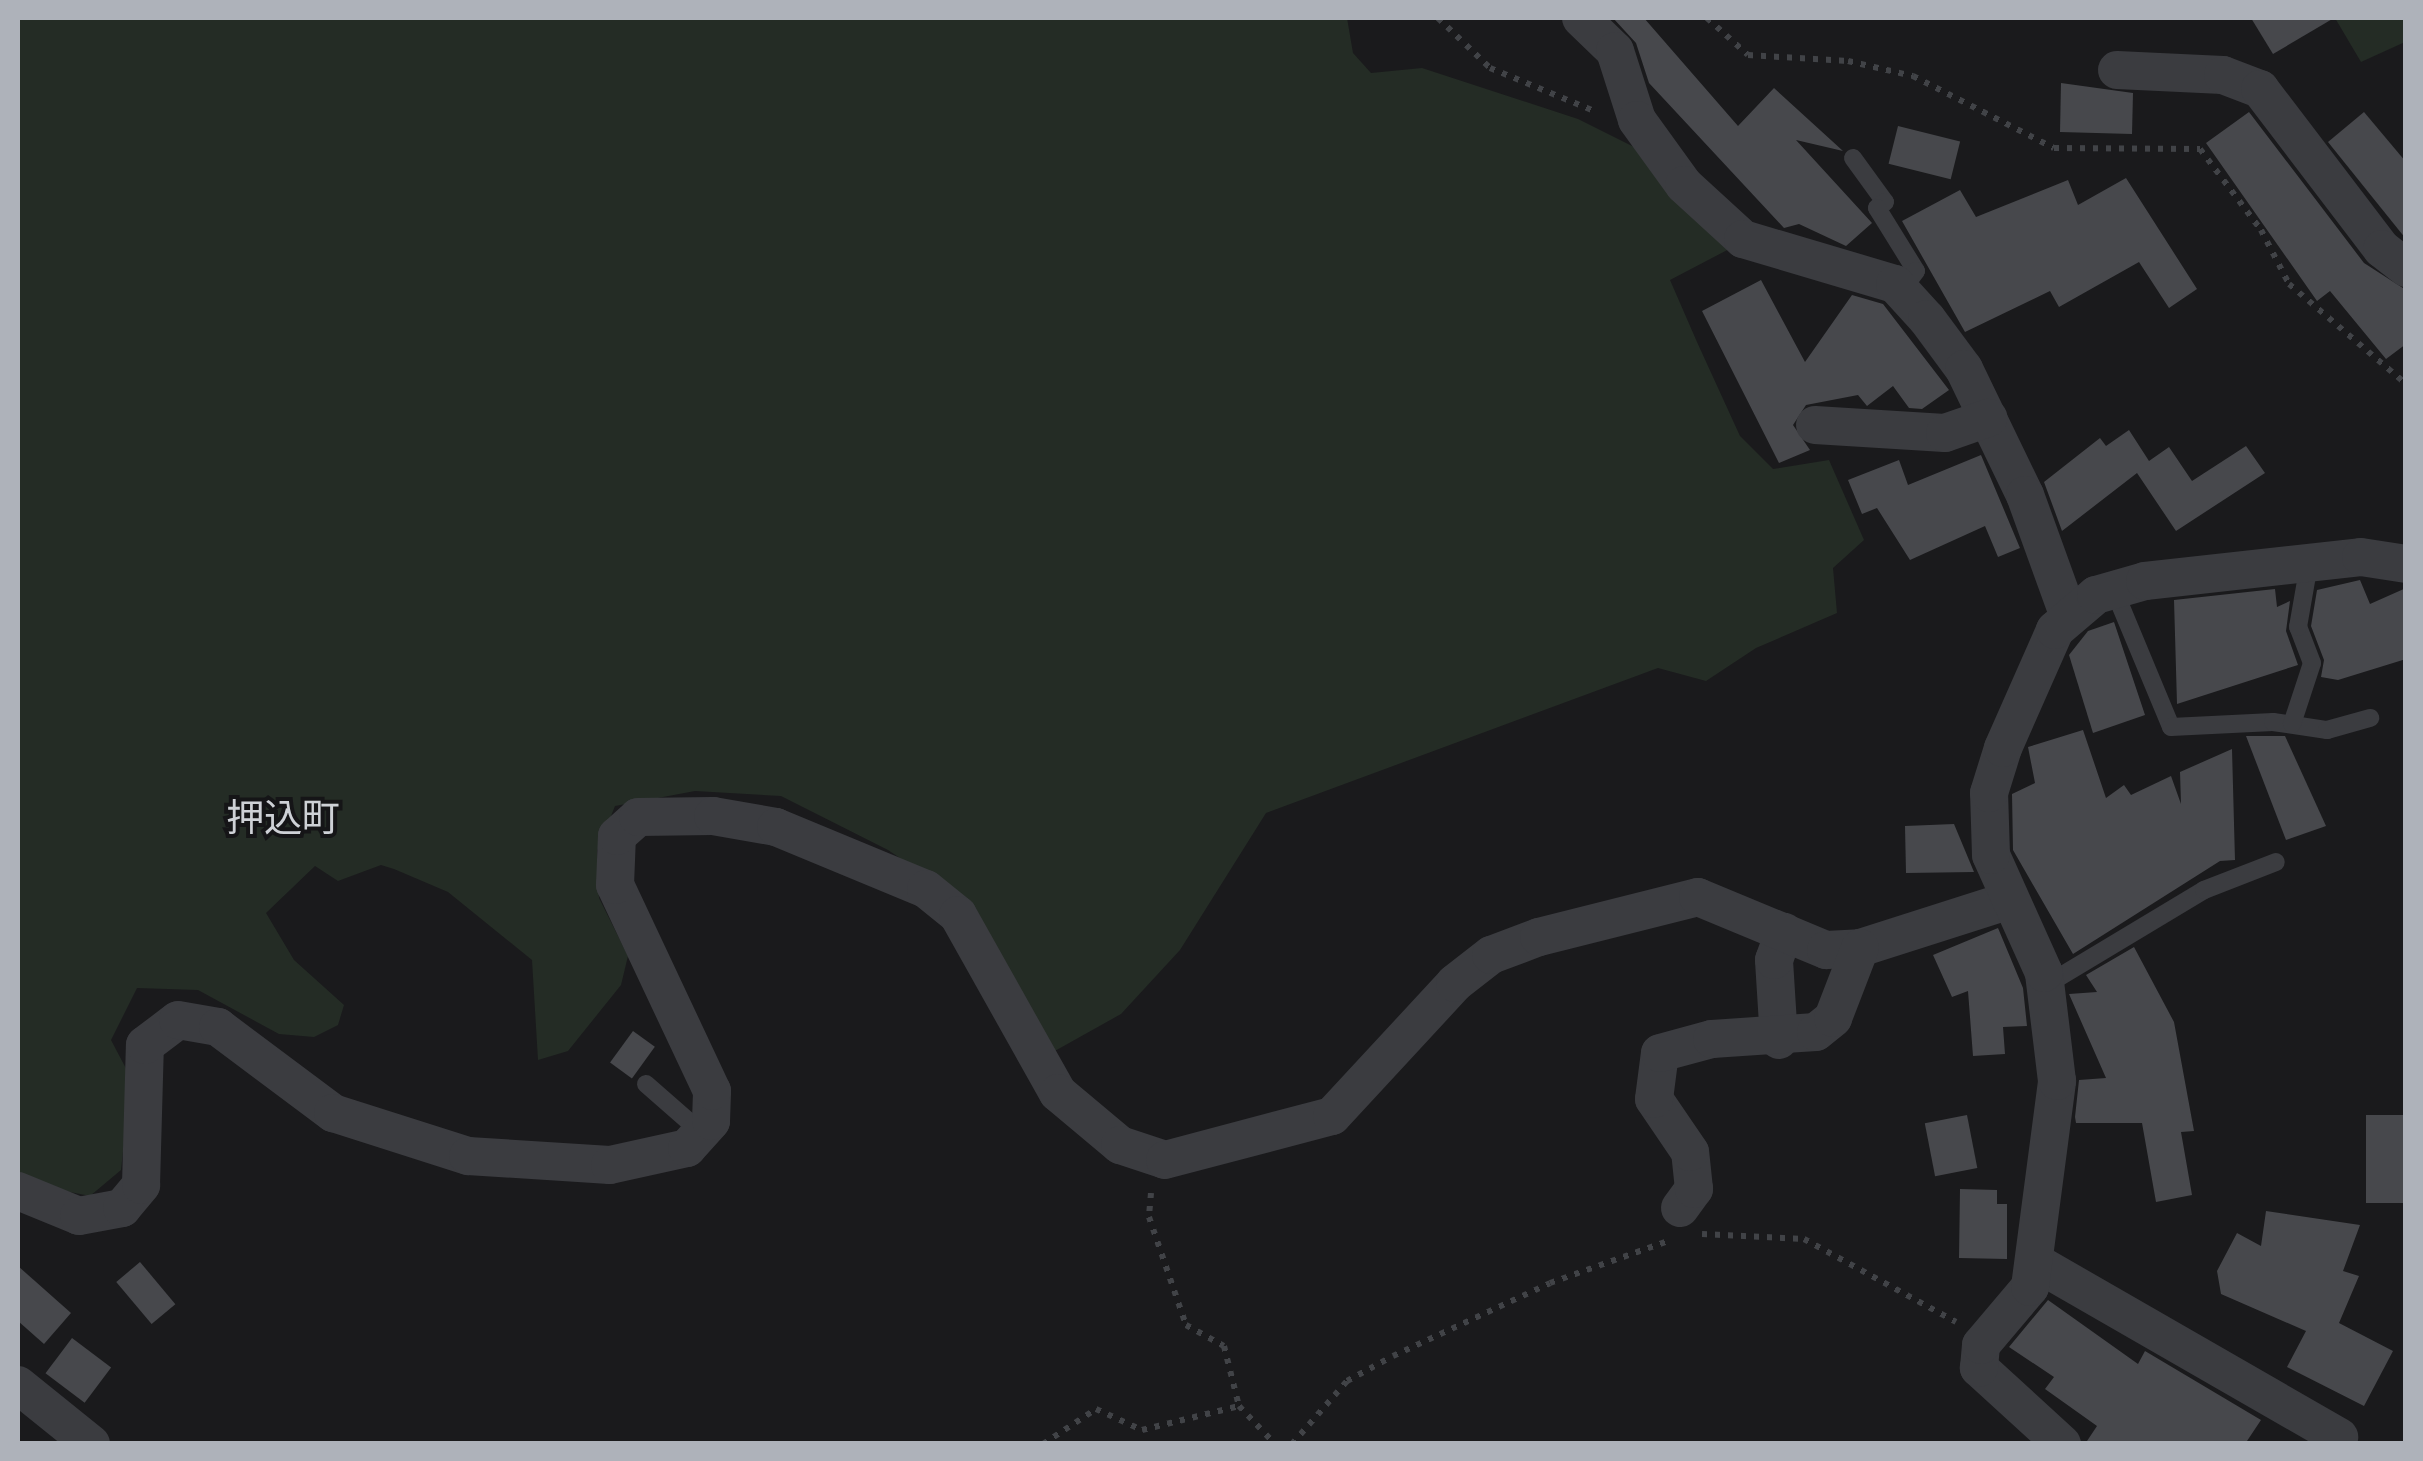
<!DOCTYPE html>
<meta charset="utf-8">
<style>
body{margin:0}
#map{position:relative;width:2423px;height:1461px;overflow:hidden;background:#1a1a1c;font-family:"Space Grotesk","Noto Sans JP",sans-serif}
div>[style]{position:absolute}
.green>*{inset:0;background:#242c25}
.building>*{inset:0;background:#47484c;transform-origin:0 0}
.path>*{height:6px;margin-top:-3px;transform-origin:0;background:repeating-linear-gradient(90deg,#414347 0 5px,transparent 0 13px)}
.service>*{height:18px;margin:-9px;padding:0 9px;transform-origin:9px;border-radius:9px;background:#3b3c40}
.minor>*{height:38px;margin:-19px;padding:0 19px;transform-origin:19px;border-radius:19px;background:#3b3c40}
span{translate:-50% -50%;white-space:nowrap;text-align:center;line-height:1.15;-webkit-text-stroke:8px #151517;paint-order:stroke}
.quarter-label{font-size:38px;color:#ced1d6}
.frame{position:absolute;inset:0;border:20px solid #aeb2ba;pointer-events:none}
</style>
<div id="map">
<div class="green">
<i style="clip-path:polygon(18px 18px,1347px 18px,1353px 53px,1371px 73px,1422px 68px,1578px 119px,1634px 147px,1733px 247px,1670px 280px,1697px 342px,1740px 436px,1773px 469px,1829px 460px,1864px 540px,1833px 568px,1837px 613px,1756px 648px,1706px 681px,1658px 668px,1266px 813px,1180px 950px,1121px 1014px,1053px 1052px,973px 907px,888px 850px,781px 796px,695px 791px,615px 806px,597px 851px,599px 898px,628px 956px,621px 985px,568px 1051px,538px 1060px,532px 960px,448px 892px,394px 869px,381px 865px,338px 881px,315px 866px,266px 913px,294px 960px,344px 1005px,338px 1025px,314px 1037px,279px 1034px,198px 990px,137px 988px,111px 1040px,131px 1078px,121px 1170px,90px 1196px,55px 1189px,18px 1174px)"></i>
<i style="clip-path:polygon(2335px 18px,2405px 18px,2405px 42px,2361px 62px)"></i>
</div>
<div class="building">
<i style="clip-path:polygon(1613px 18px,1644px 18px,1738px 126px,1774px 88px,1843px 151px,1796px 140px,1872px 223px,1846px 246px,1799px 224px,1784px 228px,1649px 83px,1636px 43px)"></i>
<i style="clip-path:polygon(2251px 18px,2334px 18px,2273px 54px)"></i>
<i style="clip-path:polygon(2061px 83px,2133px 93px,2132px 134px,2060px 132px)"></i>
<i style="clip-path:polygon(2249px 112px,2364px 263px,2406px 290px,2406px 344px,2386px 359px,2330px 291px,2317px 301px,2206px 143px)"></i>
<i style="clip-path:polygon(2364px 112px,2406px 162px,2406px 239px,2328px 142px)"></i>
<i style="left:1898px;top:126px;width:64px;height:39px;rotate:14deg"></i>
<i style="clip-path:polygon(2126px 178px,2197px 289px,2169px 308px,2139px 262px,2059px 307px,2050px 291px,1965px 332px,1902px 221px,1960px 190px,1976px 217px,2068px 180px,2078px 205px)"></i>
<i style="clip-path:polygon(1761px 280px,1805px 362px,1852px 295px,1883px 304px,1949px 390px,1922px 409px,1909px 408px,1893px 386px,1867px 406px,1858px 395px,1806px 405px,1793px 425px,1810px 450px,1779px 463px,1702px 311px)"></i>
<i style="clip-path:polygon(2129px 430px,2149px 461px,2169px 447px,2192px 481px,2246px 446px,2265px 473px,2176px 531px,2137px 473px,2062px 531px,2044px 482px,2100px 438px,2106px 446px)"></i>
<i style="clip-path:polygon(1981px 455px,2020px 548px,1998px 557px,1985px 526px,1910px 560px,1877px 508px,1862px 514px,1848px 480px,1899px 460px,1908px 485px)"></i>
<i style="clip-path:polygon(2360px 580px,2370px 604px,2406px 588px,2406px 659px,2338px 680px,2321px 677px,2324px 660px,2311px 626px,2317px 590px)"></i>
<i style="clip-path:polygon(2275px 589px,2277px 607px,2290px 601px,2286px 631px,2298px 665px,2177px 704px,2174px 600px)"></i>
<i style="clip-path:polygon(2114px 622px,2145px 715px,2093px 733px,2069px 655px,2088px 631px)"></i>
<i style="clip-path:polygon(2083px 730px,2106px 798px,2124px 785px,2131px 795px,2171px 776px,2181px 804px,2180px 772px,2232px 749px,2235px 860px,2220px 861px,2073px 954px,2013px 850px,2012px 794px,2035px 783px,2028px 747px)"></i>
<i style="clip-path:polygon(2246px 736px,2285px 736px,2326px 826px,2286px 840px)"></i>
<i style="clip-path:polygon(1954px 824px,1974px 872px,1906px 873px,1905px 826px)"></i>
<i style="clip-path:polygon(1998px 928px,2023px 988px,2027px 1026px,2003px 1027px,2005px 1054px,1973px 1056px,1968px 991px,1952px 997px,1933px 955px)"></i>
<i style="clip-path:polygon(2134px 947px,2174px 1022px,2194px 1131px,2181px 1132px,2192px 1195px,2156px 1202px,2142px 1123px,2076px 1123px,2075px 1117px,2079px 1080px,2106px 1078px,2069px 994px,2097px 992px,2086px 975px)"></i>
<i style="left:633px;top:1031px;width:27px;height:39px;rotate:36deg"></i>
<i style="left:1967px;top:1115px;width:54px;height:43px;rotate:79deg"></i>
<i style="left:2366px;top:1115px;width:40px;height:88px"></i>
<i style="clip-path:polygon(1960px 1189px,1997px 1190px,1997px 1204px,2007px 1204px,2007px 1259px,1959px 1258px)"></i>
<i style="clip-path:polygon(2266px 1211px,2360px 1225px,2343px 1271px,2359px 1276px,2339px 1323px,2393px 1351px,2364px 1406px,2287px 1367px,2306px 1331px,2221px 1294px,2217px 1271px,2237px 1233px,2261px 1246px)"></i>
<i style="left:140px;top:1262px;width:55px;height:31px;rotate:50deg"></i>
<i style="clip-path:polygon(18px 1266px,71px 1313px,44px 1344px,18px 1321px)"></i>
<i style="clip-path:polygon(2048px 1300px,2138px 1364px,2145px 1351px,2261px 1420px,2245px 1444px,2085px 1444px,2097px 1426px,2045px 1389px,2054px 1377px,2009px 1347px)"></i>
<i style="left:72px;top:1338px;width:49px;height:44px;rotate:37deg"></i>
</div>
<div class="path">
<i style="left:1438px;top:18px;width:72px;rotate:43.9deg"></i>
<i style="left:1490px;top:68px;width:116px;rotate:22.4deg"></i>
<i style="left:1707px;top:18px;width:55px;rotate:42.1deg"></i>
<i style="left:1748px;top:55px;width:100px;rotate:3.4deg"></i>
<i style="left:1848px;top:61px;width:67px;rotate:13deg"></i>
<i style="left:1913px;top:76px;width:158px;rotate:27.1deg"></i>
<i style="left:2054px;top:148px;width:146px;rotate:0.4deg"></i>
<i style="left:2200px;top:149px;width:101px;rotate:53deg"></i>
<i style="left:2261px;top:230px;width:61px;rotate:62.6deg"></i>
<i style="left:2289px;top:284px;width:154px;rotate:40.5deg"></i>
<i style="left:1151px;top:1193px;width:24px;rotate:95deg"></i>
<i style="left:1149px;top:1217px;width:114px;rotate:71.1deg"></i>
<i style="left:1186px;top:1325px;width:43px;rotate:28.9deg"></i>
<i style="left:1224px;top:1346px;width:62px;rotate:76deg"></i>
<i style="left:1239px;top:1406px;width:52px;rotate:46.5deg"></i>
<i style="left:1702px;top:1234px;width:102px;rotate:2.8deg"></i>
<i style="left:1804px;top:1239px;width:173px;rotate:28.6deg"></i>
<i style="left:1043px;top:1444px;width:64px;rotate:-33.4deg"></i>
<i style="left:1096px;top:1409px;width:51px;rotate:24.5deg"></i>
<i style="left:1142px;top:1430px;width:100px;rotate:-13.9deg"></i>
<i style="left:1292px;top:1444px;width:84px;rotate:-48.9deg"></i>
<i style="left:1347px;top:1381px;width:52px;rotate:-28.5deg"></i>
<i style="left:1393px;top:1356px;width:173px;rotate:-24.9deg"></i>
<i style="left:1550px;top:1283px;width:125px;rotate:-19.6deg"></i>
</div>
<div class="service">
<i style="left:1853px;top:158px;width:54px;rotate:54deg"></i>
<i style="left:1885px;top:202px;width:10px;rotate:143deg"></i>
<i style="left:1877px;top:208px;width:74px;rotate:58.2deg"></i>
<i style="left:1916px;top:271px;width:25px;rotate:127deg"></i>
<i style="left:2114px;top:590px;width:148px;rotate:67.4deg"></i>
<i style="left:2171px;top:727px;width:102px;rotate:-2.8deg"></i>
<i style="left:2273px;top:722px;width:55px;rotate:8.4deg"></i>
<i style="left:2327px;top:730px;width:45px;rotate:-15.6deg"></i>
<i style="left:2292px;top:724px;width:64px;rotate:-71.8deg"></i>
<i style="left:2312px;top:663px;width:39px;rotate:-111deg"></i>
<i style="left:2298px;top:627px;width:64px;rotate:-80.1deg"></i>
<i style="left:2046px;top:985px;width:184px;rotate:-31deg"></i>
<i style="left:2204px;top:890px;width:77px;rotate:-21.3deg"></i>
<i style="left:646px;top:1084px;width:74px;rotate:41.2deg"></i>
</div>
<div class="minor">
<i style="left:1581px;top:18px;width:47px;rotate:44.1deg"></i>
<i style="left:1615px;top:51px;width:72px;rotate:72.3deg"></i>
<i style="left:1637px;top:120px;width:80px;rotate:54.1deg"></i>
<i style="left:1684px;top:185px;width:80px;rotate:42.5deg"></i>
<i style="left:1743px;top:239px;width:159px;rotate:16.5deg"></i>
<i style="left:1895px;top:284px;width:47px;rotate:47.6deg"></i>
<i style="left:1927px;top:319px;width:62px;rotate:53.5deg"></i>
<i style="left:1964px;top:369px;width:140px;rotate:64.2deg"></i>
<i style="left:2025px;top:495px;width:127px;rotate:70.1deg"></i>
<i style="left:2117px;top:70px;width:106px;rotate:2.7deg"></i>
<i style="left:2223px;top:75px;width:40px;rotate:21deg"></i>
<i style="left:2260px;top:89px;width:201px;rotate:52.7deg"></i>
<i style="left:2382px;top:249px;width:31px;rotate:38deg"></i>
<i style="left:1815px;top:425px;width:130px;rotate:3.5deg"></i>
<i style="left:1945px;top:433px;width:46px;rotate:-19.2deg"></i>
<i style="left:1779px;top:1040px;width:80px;rotate:-93.6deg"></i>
<i style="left:1774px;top:960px;width:30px;rotate:-70deg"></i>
<i style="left:18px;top:1191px;width:66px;rotate:22.3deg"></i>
<i style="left:79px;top:1216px;width:44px;rotate:-10.5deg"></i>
<i style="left:122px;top:1208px;width:30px;rotate:-50deg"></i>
<i style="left:141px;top:1185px;width:140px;rotate:-88.4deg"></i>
<i style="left:145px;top:1045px;width:41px;rotate:-37.1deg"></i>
<i style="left:178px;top:1020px;width:41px;rotate:9.9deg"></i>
<i style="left:218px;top:1027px;width:144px;rotate:36.8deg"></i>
<i style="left:333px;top:1113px;width:142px;rotate:17.7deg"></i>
<i style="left:468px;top:1156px;width:142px;rotate:3.6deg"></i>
<i style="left:610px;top:1165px;width:79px;rotate:-12.4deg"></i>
<i style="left:687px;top:1148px;width:36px;rotate:-48deg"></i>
<i style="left:711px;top:1121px;width:30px;rotate:-88deg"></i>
<i style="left:712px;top:1091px;width:228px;rotate:-115.2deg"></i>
<i style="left:615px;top:885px;width:49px;rotate:-87.7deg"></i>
<i style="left:617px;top:836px;width:28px;rotate:-42deg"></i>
<i style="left:638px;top:817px;width:75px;rotate:-0.8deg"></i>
<i style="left:713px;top:816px;width:64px;rotate:9.9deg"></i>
<i style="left:776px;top:827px;width:162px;rotate:22.5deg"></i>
<i style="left:926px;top:889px;width:41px;rotate:39.1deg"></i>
<i style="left:958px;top:915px;width:204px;rotate:60.7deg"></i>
<i style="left:1058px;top:1093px;width:81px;rotate:40deg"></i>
<i style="left:1120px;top:1145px;width:47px;rotate:18.4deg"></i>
<i style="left:1165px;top:1160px;width:173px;rotate:-14.8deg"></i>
<i style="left:1332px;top:1116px;width:181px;rotate:-47.2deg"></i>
<i style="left:1455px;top:983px;width:46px;rotate:-37.9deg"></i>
<i style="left:1491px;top:955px;width:51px;rotate:-20.6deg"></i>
<i style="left:1539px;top:937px;width:164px;rotate:-14.1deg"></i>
<i style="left:1698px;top:897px;width:139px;rotate:22.5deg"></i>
<i style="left:1826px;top:950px;width:34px;rotate:-3deg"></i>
<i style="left:1860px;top:948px;width:157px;rotate:-17.7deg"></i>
<i style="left:1680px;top:1208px;width:24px;rotate:-54deg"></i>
<i style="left:1694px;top:1189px;width:37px;rotate:-96deg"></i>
<i style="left:1690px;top:1152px;width:64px;rotate:-124.2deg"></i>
<i style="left:1654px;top:1099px;width:46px;rotate:-82.6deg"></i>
<i style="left:1660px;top:1053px;width:54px;rotate:-15.1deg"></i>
<i style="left:1712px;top:1039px;width:104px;rotate:-3.9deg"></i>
<i style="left:1816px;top:1032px;width:22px;rotate:-39deg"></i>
<i style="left:1833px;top:1018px;width:75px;rotate:-68.9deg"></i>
<i style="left:2035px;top:1262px;width:351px;rotate:29.9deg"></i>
<i style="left:18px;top:1385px;width:94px;rotate:38.9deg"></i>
<i style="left:2062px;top:1444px;width:113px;rotate:-137.5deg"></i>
<i style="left:1979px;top:1368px;width:23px;rotate:-85deg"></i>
<i style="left:1981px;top:1345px;width:76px;rotate:-49.8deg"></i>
<i style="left:2030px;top:1287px;width:208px;rotate:-82.5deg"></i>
<i style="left:2057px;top:1081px;width:109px;rotate:-96.9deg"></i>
<i style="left:2044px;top:973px;width:129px;rotate:-114.2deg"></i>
<i style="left:1991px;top:855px;width:62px;rotate:-91.8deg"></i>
<i style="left:1989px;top:793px;width:47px;rotate:-72.7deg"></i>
<i style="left:2003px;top:748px;width:129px;rotate:-66.2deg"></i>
<i style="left:2055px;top:630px;width:54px;rotate:-40.5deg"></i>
<i style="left:2096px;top:595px;width:51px;rotate:-15.9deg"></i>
<i style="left:2145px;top:581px;width:217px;rotate:-6.3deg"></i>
<i style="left:2361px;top:557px;width:46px;rotate:8.8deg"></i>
</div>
<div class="quarter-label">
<span style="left:283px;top:819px">押込町</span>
</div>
<div class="frame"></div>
</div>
